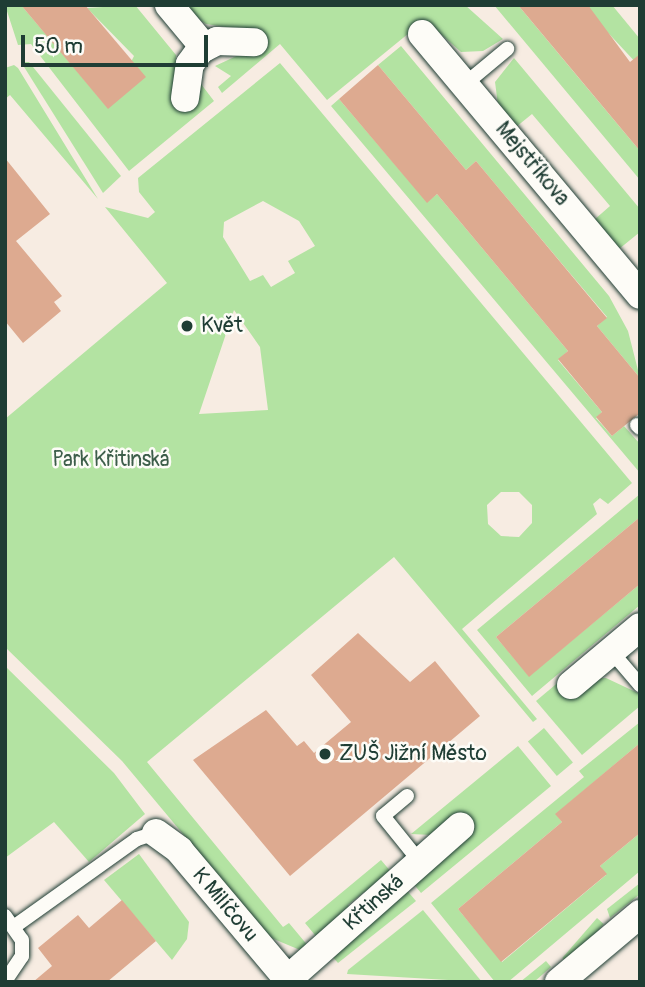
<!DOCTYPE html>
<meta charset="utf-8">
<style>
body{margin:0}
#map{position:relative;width:645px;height:987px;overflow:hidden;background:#f7ece2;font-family:Pangolin,sans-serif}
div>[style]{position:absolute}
.green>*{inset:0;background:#b3e3a2;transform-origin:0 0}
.building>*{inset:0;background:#ddaa90}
.roads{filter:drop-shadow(0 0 2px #1f3d34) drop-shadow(0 0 2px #1f3d34)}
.service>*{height:14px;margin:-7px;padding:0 7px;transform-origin:7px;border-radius:7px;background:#fdfcf7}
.minor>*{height:28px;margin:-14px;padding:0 14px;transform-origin:14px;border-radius:14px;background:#fdfcf7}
.dots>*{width:19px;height:19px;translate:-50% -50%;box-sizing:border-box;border:4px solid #fdfcf7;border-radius:50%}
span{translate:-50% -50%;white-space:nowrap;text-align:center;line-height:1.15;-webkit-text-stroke:5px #fdfcf7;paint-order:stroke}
.street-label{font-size:21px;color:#1f3d34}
.poi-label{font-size:21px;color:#1f3d34}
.left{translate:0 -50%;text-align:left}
.park-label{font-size:21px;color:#3d5e4a}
.frame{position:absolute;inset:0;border:7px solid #1f3d34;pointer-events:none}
.scale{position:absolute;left:21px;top:35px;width:187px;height:32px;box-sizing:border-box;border:4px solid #1f3d34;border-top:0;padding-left:9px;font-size:21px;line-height:24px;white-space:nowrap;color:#1f3d34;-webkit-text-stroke:5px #fdfcf7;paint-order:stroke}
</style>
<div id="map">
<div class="green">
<i style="clip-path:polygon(5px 5px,21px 5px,108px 108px,134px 56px,87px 8px,135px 5px,176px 55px,174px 101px,198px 92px,201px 84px,214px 101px,129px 171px,31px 44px,18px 45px)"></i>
<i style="clip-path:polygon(192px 5px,465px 5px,503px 39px,483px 51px,461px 52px,425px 20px,327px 100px,280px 44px,222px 93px,218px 87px,231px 76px,215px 66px,243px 53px,258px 32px,206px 24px,186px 11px)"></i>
<i style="clip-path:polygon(494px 5px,518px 5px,578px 77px,640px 151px,640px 180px)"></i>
<i style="clip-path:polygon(582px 5px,612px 5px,640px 39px,640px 67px)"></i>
<i style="clip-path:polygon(401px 46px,609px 296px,628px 331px,640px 378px,597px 326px,607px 317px,563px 265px,476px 161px,466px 170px,378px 65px)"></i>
<i style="clip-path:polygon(514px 58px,640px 209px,640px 232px,619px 249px,594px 220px,610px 206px,532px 114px,516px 127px,498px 105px,495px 82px)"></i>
<i style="clip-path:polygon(21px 62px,29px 62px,121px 176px,103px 193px)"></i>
<i style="clip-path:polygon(evenodd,280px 63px,632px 483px,608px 504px,600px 498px,593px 504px,597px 514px,462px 629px,537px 719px,533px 722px,394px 557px,147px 762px,283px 927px,289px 923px,309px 947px,300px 950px,269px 937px,122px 761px,5px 647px,5px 419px,167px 283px,105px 207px,148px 218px,155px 212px,139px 192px,138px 178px,280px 63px,263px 201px,299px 221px,315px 246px,288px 261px,295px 273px,271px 287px,263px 275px,250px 281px,223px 237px,224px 222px,263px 201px,280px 63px,234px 310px,260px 347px,268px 410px,199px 414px,234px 310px,280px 63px,501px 492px,519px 492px,532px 505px,532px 523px,519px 537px,501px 536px,488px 524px,487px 505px,501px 492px)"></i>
<i style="clip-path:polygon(14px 65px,18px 68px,98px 199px,10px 95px,5px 99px,5px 68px)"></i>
<i style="clip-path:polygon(339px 99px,427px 202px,437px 194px,568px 351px,558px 360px,602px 412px,596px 418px,612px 436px,624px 426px,640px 444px,640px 473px,331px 106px)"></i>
<i style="clip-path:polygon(640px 494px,640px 517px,496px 637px,529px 676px,640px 584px,640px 605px,532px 696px,477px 630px)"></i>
<i style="clip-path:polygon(5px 666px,114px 773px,145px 814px,89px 862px,54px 822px,5px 858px)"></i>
<i style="clip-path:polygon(606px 678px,640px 694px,640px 706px,582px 755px,536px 701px,561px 680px)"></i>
<i style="clip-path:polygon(640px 722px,640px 743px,556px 814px,562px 822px,458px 909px,502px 962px,606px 875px,600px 866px,640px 833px,640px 871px,508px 982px,495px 982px,431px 903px,584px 777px,579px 771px)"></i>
<i style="left:544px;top:728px;width:45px;height:21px;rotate:50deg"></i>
<i style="clip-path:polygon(518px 746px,551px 786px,421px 893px,412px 882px,432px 835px,411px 834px)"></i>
<i style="clip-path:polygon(139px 854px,189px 922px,187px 939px,172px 960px,104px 880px)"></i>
<i style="clip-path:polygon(381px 860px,392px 873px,369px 897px,364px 892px,348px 905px,353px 911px,319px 940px,305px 923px)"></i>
<i style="clip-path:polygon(640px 883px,640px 894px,610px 918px,607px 909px)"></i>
<i style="clip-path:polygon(403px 886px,416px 901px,338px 963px,330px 954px)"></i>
<i style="clip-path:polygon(423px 910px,482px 982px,347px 974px,348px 970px)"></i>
<i style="left:597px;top:918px;width:9px;height:53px;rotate:41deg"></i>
<i style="clip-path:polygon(546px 961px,551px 967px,534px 982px,520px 982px)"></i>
</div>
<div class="building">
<i style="clip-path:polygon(21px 5px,85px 5px,146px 77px,108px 109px)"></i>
<i style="clip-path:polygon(518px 5px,588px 5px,630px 62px,640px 54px,640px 151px)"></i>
<i style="clip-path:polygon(378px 65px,466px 170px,476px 161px,607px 318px,597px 326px,640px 378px,640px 413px,612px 436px,596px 417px,602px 412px,558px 359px,568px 351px,437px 194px,427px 203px,339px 99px)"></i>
<i style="clip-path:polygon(5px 158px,50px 214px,16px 241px,62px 296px,54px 302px,61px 311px,23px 343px,5px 321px)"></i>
<i style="clip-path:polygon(640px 517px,640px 584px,529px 677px,496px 637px)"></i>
<i style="clip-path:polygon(358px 633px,410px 682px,435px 661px,480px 716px,290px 876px,193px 760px,266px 710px,297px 746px,304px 741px,314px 753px,351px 722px,311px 675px)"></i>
<i style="clip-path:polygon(640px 743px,640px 833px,600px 866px,607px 874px,501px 962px,458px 909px,562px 822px,555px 814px)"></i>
<i style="clip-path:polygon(122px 900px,156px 941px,107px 982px,33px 982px,52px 966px,38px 948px,78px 915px,89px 928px)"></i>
</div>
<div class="roads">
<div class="service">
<i style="left:465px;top:84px;width:55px;rotate:-39.8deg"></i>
<i style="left:637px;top:425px;width:4px;rotate:45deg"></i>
<i style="left:611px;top:651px;width:45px;rotate:49.5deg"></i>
<i style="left:407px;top:796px;width:31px;rotate:140deg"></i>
<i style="left:383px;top:816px;width:59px;rotate:51.2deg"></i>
<i style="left:5px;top:916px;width:29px;rotate:55deg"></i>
<i style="left:22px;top:940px;width:16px;rotate:90deg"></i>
<i style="left:22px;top:956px;width:30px;rotate:124deg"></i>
<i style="left:15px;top:926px;width:150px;rotate:-35.5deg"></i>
<i style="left:137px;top:839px;width:20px;rotate:-18deg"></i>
</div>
<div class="minor">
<i style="left:169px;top:5px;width:55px;rotate:50.2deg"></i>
<i style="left:422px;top:34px;width:340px;rotate:50.1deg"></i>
<i style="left:185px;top:98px;width:34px;rotate:-82deg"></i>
<i style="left:190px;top:64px;width:17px;rotate:-54deg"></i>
<i style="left:200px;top:50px;width:19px;rotate:-28deg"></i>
<i style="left:217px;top:41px;width:37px;rotate:2deg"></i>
<i style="left:571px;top:685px;width:90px;rotate:-40deg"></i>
<i style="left:156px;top:833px;width:29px;rotate:36deg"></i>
<i style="left:179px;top:850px;width:172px;rotate:49.9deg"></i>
<i style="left:288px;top:979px;width:230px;rotate:-41.5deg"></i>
<i style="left:559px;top:982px;width:106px;rotate:-40deg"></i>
</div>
</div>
<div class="dots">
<i style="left:187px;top:326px;background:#1f3d34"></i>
<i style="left:325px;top:754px;background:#1f3d34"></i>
</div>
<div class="street-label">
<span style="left:532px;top:164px;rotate:50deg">Mejstříkova</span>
<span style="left:374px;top:903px;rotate:-42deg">Křtinská</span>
<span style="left:225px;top:905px;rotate:50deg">K Milíčovu</span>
</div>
<div class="poi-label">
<span class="left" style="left:201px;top:326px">Květ</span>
<span class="left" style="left:339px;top:754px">ZUŠ Jižní Město</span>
</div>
<div class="park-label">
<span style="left:111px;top:460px">Park Křitinská</span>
</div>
<div class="frame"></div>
<div class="scale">50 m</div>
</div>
